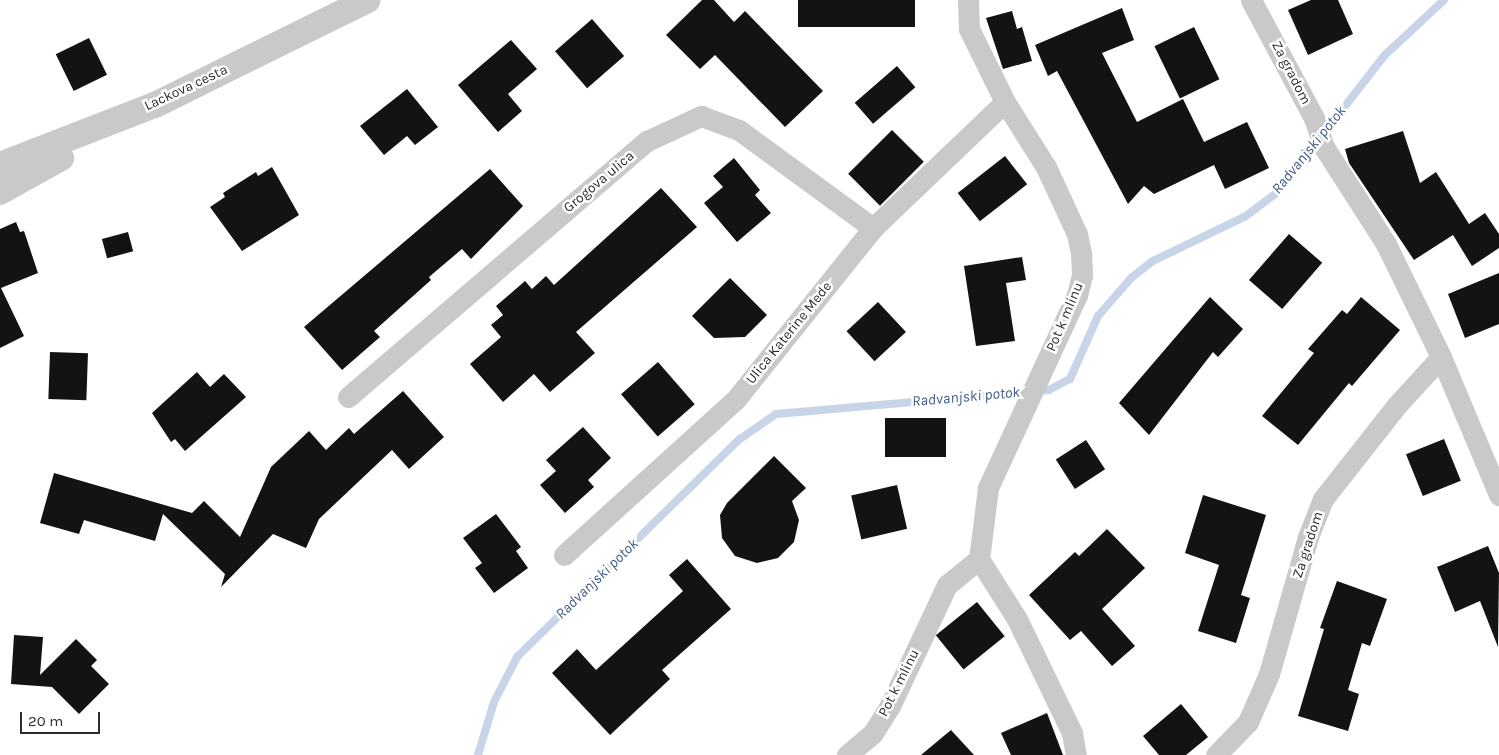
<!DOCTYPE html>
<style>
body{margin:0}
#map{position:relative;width:1499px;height:755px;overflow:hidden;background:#fff;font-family:Karla,sans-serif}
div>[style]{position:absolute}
.stream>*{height:8px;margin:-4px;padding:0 4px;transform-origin:4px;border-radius:4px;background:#c8d4e8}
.building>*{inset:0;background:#131313;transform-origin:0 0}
.minor>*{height:21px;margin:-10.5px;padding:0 10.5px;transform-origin:10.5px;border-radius:10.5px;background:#c9c9c9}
.tertiary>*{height:26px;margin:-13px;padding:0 13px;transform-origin:13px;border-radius:13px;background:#c9c9c9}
span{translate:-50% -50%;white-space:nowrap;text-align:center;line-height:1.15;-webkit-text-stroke:5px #fff;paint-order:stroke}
.street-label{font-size:14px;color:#2c2c2c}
.water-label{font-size:15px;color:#415b87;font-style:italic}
.scale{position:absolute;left:20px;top:712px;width:80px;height:22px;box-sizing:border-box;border:2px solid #2c2c2c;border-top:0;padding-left:6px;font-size:15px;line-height:18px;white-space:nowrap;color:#2c2c2c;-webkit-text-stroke:4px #fff;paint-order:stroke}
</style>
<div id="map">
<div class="stream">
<i style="left:478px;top:755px;width:55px;rotate:-73.2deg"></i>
<i style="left:494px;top:702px;width:51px;rotate:-62.9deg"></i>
<i style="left:517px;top:657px;width:312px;rotate:-44.4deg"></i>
<i style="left:740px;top:439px;width:44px;rotate:-34.8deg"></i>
<i style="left:776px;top:414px;width:274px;rotate:-5deg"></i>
<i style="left:1049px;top:390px;width:24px;rotate:-28deg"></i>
<i style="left:1070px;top:379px;width:69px;rotate:-66deg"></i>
<i style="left:1098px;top:316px;width:50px;rotate:-49deg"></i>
<i style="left:1131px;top:278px;width:28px;rotate:-38deg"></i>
<i style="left:1153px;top:261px;width:103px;rotate:-25.8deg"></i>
<i style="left:1246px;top:216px;width:41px;rotate:-37.1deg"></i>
<i style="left:1279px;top:191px;width:172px;rotate:-52.1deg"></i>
<i style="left:1385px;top:55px;width:81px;rotate:-43deg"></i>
</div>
<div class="building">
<i style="clip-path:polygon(702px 0,714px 0,734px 22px,745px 11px,823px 91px,785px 127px,715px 55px,700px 69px,666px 35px)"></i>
<i style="left:798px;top:0;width:117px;height:27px"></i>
<i style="clip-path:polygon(1311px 0,1338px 0,1353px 34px,1308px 55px,1288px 10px)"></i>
<i style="clip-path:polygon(1122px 8px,1134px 40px,1102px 53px,1137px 122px,1183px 99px,1204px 142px,1247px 122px,1269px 168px,1225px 189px,1214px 165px,1154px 194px,1144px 186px,1128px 204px,1057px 71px,1048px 76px,1035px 45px)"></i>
<i style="clip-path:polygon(1012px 11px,1017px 29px,1022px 27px,1032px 61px,1003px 69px,986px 18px)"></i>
<i style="left:592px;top:19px;width:49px;height:49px;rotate:49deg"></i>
<i style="left:1194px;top:27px;width:58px;height:44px;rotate:64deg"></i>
<i style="left:89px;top:38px;width:41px;height:37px;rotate:64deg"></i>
<i style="clip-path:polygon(511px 40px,537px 69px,508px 94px,522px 111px,498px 132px,458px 85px)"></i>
<i style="left:897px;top:66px;width:28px;height:56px;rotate:49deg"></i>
<i style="clip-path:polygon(407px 89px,438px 127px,415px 145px,407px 136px,384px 155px,360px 126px)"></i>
<i style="left:892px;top:130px;width:45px;height:62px;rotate:45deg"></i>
<i style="clip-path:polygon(1403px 131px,1420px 183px,1436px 172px,1469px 224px,1485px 213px,1499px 234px,1499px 248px,1472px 266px,1453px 235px,1414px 260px,1349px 163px,1345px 149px)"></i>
<i style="left:1005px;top:156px;width:36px;height:60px;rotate:52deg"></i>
<i style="clip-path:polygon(734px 158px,760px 190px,755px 195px,771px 213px,737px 242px,704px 203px,723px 187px,713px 176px)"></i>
<i style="clip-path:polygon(272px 167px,299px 215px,242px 251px,210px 207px,225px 197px,223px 193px,256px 172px,258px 176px)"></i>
<i style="clip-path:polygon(490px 169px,523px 206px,471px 259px,462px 249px,429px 277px,431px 280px,374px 331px,380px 337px,342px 370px,304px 327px)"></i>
<i style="clip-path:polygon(661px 188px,697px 227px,576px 332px,595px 353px,550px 392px,534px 374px,503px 402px,470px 364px,501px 337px,491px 325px,503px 315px,496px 306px,525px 281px,532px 289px,546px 276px,554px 285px)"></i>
<i style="clip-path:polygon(16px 222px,20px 232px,24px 231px,38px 273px,1px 288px,24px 336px,0 348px,0 229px)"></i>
<i style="left:128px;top:232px;width:20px;height:27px;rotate:75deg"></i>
<i style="left:1289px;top:234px;width:44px;height:61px;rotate:41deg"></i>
<i style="clip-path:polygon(1022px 257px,1026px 280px,1006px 283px,1015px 341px,976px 346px,964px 266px)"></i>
<i style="clip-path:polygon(1499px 273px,1499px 324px,1465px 338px,1448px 294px)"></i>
<i style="clip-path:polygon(730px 278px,767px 315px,745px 337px,714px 338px,692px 316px)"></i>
<i style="clip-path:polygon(1210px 297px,1243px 329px,1218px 357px,1213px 352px,1149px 435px,1119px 403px)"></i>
<i style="clip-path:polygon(1361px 297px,1400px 330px,1352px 386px,1349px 383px,1298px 445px,1262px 416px,1314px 353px,1308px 349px,1342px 310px,1347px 314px)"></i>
<i style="left:878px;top:302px;width:41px;height:43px;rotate:47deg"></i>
<i style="left:50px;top:352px;width:38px;height:47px;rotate:2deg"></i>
<i style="left:658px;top:362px;width:56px;height:49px;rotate:49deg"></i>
<i style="clip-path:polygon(197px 372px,210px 387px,224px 374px,246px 397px,185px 451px,175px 439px,171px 442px,152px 413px)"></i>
<i style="clip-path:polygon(403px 391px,444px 437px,409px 469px,392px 450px,319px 519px,306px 548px,273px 534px,221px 587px,225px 574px,163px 514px,155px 541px,84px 520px,79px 534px,40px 523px,54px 473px,192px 513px,204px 501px,240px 537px,271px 467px,309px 431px,326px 450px,349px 428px,354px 434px)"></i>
<i style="left:885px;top:418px;width:61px;height:39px"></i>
<i style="clip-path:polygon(583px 427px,611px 458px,588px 480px,594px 487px,565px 513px,540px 485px,556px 471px,546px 460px)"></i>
<i style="left:1444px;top:439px;width:45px;height:41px;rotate:68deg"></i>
<i style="left:1086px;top:440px;width:35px;height:36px;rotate:57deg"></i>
<i style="clip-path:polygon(774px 456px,806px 488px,792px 501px,799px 520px,794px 542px,778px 558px,757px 563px,735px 556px,722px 538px,720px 515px,727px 503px)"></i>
<i style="left:897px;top:485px;width:45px;height:47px;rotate:77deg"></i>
<i style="clip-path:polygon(1203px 495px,1266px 515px,1241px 595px,1250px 598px,1236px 643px,1198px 631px,1219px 565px,1185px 553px)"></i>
<i style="clip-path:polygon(496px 514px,521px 547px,516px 551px,528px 568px,494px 593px,475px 568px,482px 563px,463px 538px)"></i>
<i style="clip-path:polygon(1107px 529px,1145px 568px,1102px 609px,1135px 646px,1112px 666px,1081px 631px,1070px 640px,1029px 595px,1075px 552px,1079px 556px)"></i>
<i style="clip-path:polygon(1488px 546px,1499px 573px,1498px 647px,1480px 601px,1455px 612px,1437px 567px)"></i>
<i style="clip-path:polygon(687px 559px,731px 609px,662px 670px,670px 679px,610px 735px,552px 673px,577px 649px,596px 670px,683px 591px,669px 575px)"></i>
<i style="clip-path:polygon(1337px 581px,1387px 599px,1370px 646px,1362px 643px,1348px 690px,1359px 694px,1348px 731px,1298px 716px,1324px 629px,1320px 628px)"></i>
<i style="left:977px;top:602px;width:44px;height:53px;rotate:51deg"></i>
<i style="clip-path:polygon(14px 635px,43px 637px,40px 675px,76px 639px,97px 660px,91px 666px,109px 684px,79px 714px,52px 687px,11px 684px)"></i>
<i style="clip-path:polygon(1181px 704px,1208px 737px,1186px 755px,1159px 755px,1143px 736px)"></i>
<i style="clip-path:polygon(1047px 713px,1063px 755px,1011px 755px,1001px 733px)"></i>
<i style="clip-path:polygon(951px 730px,974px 755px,921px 755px)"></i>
</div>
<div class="minor">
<i style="left:968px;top:0;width:29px;rotate:88deg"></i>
<i style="left:969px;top:29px;width:81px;rotate:63.7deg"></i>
<i style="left:1005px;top:102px;width:77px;rotate:57.8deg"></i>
<i style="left:1046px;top:167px;width:74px;rotate:65.2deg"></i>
<i style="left:1077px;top:234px;width:19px;rotate:78deg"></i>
<i style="left:1081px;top:253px;width:22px;rotate:87deg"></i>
<i style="left:1082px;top:275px;width:21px;rotate:104deg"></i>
<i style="left:1077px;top:295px;width:213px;rotate:114.8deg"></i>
<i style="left:988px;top:488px;width:72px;rotate:97.2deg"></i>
<i style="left:979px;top:559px;width:71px;rotate:57.7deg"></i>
<i style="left:1017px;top:619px;width:127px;rotate:64.2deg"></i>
<i style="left:1072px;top:733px;width:22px;rotate:80deg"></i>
<i style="left:1251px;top:0;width:134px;rotate:61.9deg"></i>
<i style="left:1314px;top:118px;width:31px;rotate:71deg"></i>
<i style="left:1324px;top:147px;width:115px;rotate:57.4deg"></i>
<i style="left:1386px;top:244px;width:126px;rotate:64deg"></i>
<i style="left:1441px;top:357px;width:150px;rotate:67.2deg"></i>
<i style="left:348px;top:397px;width:394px;rotate:-40.6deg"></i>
<i style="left:647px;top:141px;width:60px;rotate:-24.8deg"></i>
<i style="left:701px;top:116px;width:40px;rotate:20.2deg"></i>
<i style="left:739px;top:130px;width:166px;rotate:36.2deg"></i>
<i style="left:564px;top:555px;width:232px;rotate:-42.2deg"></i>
<i style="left:736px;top:399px;width:219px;rotate:-51.3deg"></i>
<i style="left:873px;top:228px;width:182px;rotate:-43.7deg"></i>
<i style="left:847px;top:755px;width:34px;rotate:-40deg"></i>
<i style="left:873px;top:733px;width:32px;rotate:-58deg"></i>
<i style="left:890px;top:706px;width:134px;rotate:-64.8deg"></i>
<i style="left:947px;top:585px;width:41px;rotate:-39.1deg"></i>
<i style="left:1216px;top:755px;width:46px;rotate:-45.9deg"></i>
<i style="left:1248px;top:722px;width:52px;rotate:-66.4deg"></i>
<i style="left:1269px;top:674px;width:142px;rotate:-74.1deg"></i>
<i style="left:1308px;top:537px;width:41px;rotate:-68.5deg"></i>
<i style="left:1323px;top:499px;width:120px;rotate:-51.8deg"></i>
<i style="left:1397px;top:405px;width:65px;rotate:-47.5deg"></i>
</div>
<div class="tertiary">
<i style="left:0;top:165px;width:166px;rotate:-21.2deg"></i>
<i style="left:155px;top:105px;width:237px;rotate:-26.3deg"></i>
<i style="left:0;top:192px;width:70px;rotate:-29.1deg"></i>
</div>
<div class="street-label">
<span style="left:1291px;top:73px;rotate:63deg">Za gradom</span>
<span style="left:186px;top:88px;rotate:-25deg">Lackova cesta</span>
<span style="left:599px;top:182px;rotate:-40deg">Grogova ulica</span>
<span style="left:1065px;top:317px;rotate:-67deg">Pot k mlinu</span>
<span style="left:789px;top:333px;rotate:-51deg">Ulica Katerine Mede</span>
<span style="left:1308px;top:545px;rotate:-72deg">Za gradom</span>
<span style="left:899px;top:683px;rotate:-63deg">Pot k mlinu</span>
</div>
<div class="water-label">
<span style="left:1309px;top:150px;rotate:-51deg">Radvanjski potok</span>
<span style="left:966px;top:397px;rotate:-5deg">Radvanjski potok</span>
<span style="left:597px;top:579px;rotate:-44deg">Radvanjski potok</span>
</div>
<div class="scale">20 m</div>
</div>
